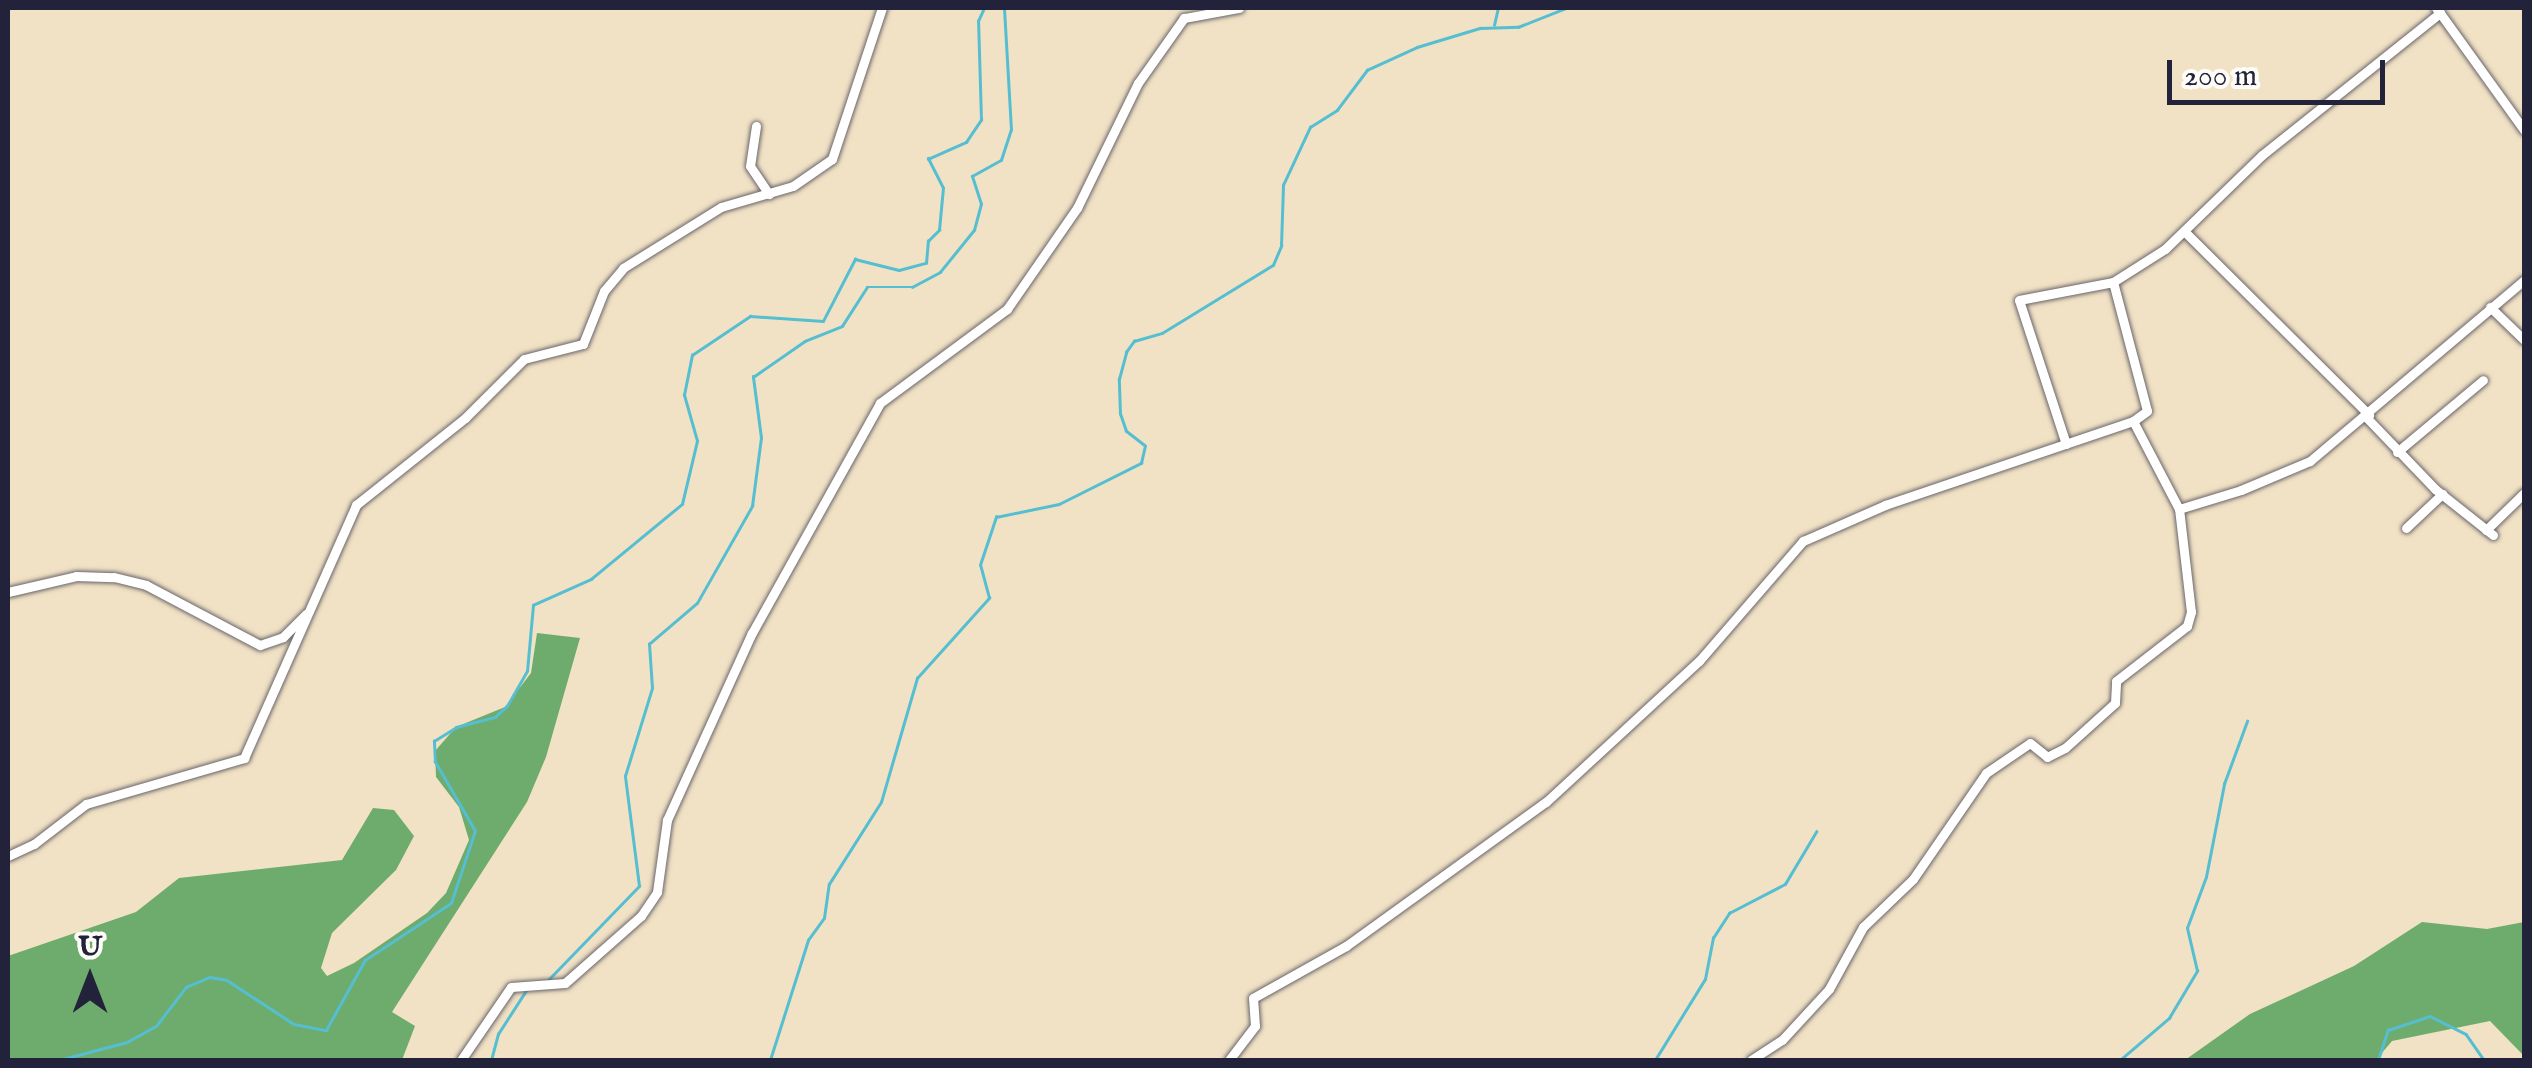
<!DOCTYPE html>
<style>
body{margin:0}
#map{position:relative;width:2532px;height:1068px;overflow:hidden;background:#f1e2c5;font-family:"IM FELL English",serif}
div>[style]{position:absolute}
.forest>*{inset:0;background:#6eac6d}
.stream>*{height:2.5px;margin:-1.25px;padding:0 1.25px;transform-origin:1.25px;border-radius:1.25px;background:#55bed1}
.roads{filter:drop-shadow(0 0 2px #6a656b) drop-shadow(0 0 2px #6a656b)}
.minor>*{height:9px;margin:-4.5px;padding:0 4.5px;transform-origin:4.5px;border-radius:4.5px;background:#fff}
span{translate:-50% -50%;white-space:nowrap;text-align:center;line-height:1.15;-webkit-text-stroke:8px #fdfcf7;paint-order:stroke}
.frame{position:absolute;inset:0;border:10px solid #22223b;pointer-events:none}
.north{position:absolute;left:40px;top:928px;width:100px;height:100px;-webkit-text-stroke:8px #fdfcf7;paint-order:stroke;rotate:0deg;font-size:28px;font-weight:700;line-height:40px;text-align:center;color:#22223b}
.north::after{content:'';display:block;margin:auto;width:35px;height:45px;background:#22223b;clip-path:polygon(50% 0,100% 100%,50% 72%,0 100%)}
.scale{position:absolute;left:2167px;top:60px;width:218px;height:45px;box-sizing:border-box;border:5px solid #22223b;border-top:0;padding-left:12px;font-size:30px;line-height:35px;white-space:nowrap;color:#22223b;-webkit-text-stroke:8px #fdfcf7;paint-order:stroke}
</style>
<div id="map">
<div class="forest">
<i style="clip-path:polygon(537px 633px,580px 638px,546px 757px,527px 802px,392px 1012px,415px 1026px,402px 1060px,8px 1060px,8px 956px,136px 912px,179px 878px,342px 860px,373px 808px,394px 810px,414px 836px,396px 870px,332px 933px,321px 968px,327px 976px,354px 963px,427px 913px,446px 893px,469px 840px,459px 807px,436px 777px,435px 751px,456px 727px,505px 707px,531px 673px)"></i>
<i style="clip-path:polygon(2422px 922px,2487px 929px,2524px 922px,2524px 1056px,2490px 1021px,2392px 1041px,2376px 1060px,2185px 1060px,2250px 1014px,2354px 966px)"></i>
</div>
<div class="stream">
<i style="left:1494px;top:25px;width:17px;rotate:-77deg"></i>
<i style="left:548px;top:980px;width:131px;rotate:-45.9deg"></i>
<i style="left:639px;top:886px;width:111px;rotate:-97.3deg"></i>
<i style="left:625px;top:776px;width:92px;rotate:-72.9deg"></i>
<i style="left:652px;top:688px;width:44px;rotate:-93.9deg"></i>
<i style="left:649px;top:644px;width:63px;rotate:-40.5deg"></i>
<i style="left:697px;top:603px;width:112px;rotate:-60.4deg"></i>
<i style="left:752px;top:506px;width:69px;rotate:-82.5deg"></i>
<i style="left:761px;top:438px;width:62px;rotate:-97.5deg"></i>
<i style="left:753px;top:377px;width:63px;rotate:-34.7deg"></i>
<i style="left:805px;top:341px;width:40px;rotate:-22deg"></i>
<i style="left:842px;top:326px;width:46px;rotate:-57.3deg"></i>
<i style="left:867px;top:287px;width:45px"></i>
<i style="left:912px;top:287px;width:32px;rotate:-28deg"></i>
<i style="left:940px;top:272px;width:54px;rotate:-51deg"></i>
<i style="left:974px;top:230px;width:27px;rotate:-75deg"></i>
<i style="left:981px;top:204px;width:29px;rotate:-108deg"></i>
<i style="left:972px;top:176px;width:33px;rotate:-29deg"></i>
<i style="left:1001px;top:160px;width:32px;rotate:-72deg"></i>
<i style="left:1011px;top:130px;width:122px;rotate:-93.3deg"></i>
<i style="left:59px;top:1060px;width:70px;rotate:-14.8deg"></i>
<i style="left:127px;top:1042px;width:33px;rotate:-29deg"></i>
<i style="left:156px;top:1026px;width:49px;rotate:-52.4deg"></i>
<i style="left:186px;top:987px;width:26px;rotate:-23deg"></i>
<i style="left:210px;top:977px;width:17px;rotate:10deg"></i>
<i style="left:227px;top:980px;width:80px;rotate:33.3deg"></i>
<i style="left:294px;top:1024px;width:33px;rotate:11deg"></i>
<i style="left:326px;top:1030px;width:80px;rotate:-60.9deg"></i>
<i style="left:365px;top:960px;width:103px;rotate:-33.5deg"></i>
<i style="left:451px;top:903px;width:76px;rotate:-71.6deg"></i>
<i style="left:475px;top:831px;width:80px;rotate:-120.1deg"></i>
<i style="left:435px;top:762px;width:21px;rotate:-93deg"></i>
<i style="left:434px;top:741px;width:26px;rotate:-32deg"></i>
<i style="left:456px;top:727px;width:40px;rotate:-14.4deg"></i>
<i style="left:495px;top:717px;width:16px;rotate:-43deg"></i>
<i style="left:507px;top:706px;width:40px;rotate:-60.3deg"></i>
<i style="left:527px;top:671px;width:66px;rotate:-84.8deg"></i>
<i style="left:533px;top:605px;width:64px;rotate:-24.1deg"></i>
<i style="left:591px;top:579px;width:118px;rotate:-39.5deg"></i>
<i style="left:682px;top:504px;width:65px;rotate:-76.6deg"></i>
<i style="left:697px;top:441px;width:48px;rotate:-105.8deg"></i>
<i style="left:684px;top:395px;width:41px;rotate:-78.7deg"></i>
<i style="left:692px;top:355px;width:70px;rotate:-33.9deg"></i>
<i style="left:750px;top:316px;width:73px;rotate:3.9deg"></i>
<i style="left:823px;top:321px;width:70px;rotate:-62.7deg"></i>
<i style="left:855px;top:259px;width:45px;rotate:14deg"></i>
<i style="left:899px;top:270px;width:28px;rotate:-15deg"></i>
<i style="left:926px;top:263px;width:22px;rotate:-85deg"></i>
<i style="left:928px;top:241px;width:16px;rotate:-45deg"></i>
<i style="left:939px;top:230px;width:42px;rotate:-84.6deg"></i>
<i style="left:943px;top:188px;width:33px;rotate:-117deg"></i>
<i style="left:928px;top:159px;width:42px;rotate:-24.1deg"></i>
<i style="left:966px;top:142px;width:27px;rotate:-56deg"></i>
<i style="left:981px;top:120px;width:99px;rotate:-91.7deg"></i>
<i style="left:978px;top:21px;width:14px;rotate:-65deg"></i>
<i style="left:491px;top:1060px;width:27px;rotate:-75deg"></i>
<i style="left:498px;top:1034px;width:54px;rotate:-57.2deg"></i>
<i style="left:770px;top:1060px;width:126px;rotate:-72.4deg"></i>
<i style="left:808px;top:940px;width:27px;rotate:-54deg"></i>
<i style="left:824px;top:918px;width:34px;rotate:-82deg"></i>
<i style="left:829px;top:884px;width:97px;rotate:-57.6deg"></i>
<i style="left:881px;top:802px;width:129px;rotate:-73.8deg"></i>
<i style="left:917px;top:678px;width:108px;rotate:-48deg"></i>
<i style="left:989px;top:598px;width:34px;rotate:-105deg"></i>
<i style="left:980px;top:565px;width:51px;rotate:-71.6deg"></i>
<i style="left:996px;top:517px;width:64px;rotate:-11.7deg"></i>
<i style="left:1059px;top:504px;width:92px;rotate:-26.6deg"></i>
<i style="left:1141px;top:463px;width:17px;rotate:-77deg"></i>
<i style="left:1145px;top:446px;width:24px;rotate:-142deg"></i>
<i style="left:1126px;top:431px;width:18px;rotate:-109deg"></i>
<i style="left:1120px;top:414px;width:35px;rotate:-92deg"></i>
<i style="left:1119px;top:379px;width:28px;rotate:-75deg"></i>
<i style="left:1126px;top:352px;width:14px;rotate:-54deg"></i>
<i style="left:1134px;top:341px;width:29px;rotate:-16deg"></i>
<i style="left:1162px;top:333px;width:130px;rotate:-31.5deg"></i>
<i style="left:1273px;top:265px;width:21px;rotate:-67deg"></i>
<i style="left:1281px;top:246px;width:61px;rotate:-88.1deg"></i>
<i style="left:1283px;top:185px;width:64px;rotate:-65deg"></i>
<i style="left:1310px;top:127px;width:32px;rotate:-32deg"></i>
<i style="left:1337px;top:110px;width:50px;rotate:-53.1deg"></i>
<i style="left:1367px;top:70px;width:55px;rotate:-24.7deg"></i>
<i style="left:1417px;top:47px;width:66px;rotate:-16.8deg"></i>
<i style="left:1480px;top:28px;width:38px;rotate:-2deg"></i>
<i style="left:1518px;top:27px;width:52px;rotate:-21.6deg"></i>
<i style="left:1655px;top:1060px;width:95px;rotate:-58.3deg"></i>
<i style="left:1705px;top:979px;width:42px;rotate:-79deg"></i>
<i style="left:1713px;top:938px;width:30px;rotate:-57deg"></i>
<i style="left:1729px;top:913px;width:63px;rotate:-27.4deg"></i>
<i style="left:1785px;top:884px;width:61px;rotate:-59.2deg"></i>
<i style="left:2120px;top:1060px;width:65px;rotate:-40.6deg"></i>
<i style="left:2169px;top:1018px;width:55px;rotate:-59.2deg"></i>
<i style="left:2197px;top:971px;width:44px;rotate:-103.1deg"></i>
<i style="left:2187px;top:928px;width:54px;rotate:-69.6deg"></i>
<i style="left:2206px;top:877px;width:95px;rotate:-79deg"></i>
<i style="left:2224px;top:784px;width:67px;rotate:-69.9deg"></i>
<i style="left:2378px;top:1060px;width:32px;rotate:-72deg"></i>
<i style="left:2388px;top:1030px;width:44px;rotate:-18.4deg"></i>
<i style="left:2430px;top:1016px;width:40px;rotate:26.6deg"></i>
<i style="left:2466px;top:1034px;width:32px;rotate:55deg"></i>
</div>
<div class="roads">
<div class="minor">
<i style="left:2440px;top:13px;width:144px;rotate:54.3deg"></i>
<i style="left:756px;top:126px;width:40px;rotate:98.5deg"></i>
<i style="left:750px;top:166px;width:34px;rotate:56deg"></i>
<i style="left:2184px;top:231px;width:261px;rotate:44.8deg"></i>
<i style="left:2113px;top:282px;width:133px;rotate:75.2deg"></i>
<i style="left:2147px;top:411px;width:17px;rotate:144deg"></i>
<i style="left:2490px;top:307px;width:47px;rotate:44.1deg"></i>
<i style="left:2366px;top:417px;width:100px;rotate:46.2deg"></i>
<i style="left:2435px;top:489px;width:74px;rotate:38.4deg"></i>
<i style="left:2066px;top:444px;width:151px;rotate:-108.1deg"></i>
<i style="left:2019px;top:300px;width:96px;rotate:-10.8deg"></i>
<i style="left:2113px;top:282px;width:62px;rotate:-32.4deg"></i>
<i style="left:2165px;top:249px;width:135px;rotate:-44.1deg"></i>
<i style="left:2262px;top:155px;width:228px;rotate:-38.6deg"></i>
<i style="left:2440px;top:13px;width:6px;rotate:-129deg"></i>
<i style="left:2397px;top:452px;width:112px;rotate:-39.9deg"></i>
<i style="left:2406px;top:528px;width:50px;rotate:-43.4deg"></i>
<i style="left:2486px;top:530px;width:53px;rotate:-44.2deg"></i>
<i style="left:8px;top:592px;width:70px;rotate:-13.2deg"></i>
<i style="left:76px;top:576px;width:38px;rotate:2deg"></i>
<i style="left:114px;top:577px;width:33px;rotate:14deg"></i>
<i style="left:146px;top:585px;width:129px;rotate:27.8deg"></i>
<i style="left:260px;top:645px;width:24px;rotate:-19deg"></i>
<i style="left:283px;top:637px;width:33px;rotate:-45deg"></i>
<i style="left:8px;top:856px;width:29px;rotate:-25deg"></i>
<i style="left:34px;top:844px;width:66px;rotate:-37.6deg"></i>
<i style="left:86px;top:804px;width:165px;rotate:-16.2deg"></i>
<i style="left:244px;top:758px;width:277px;rotate:-66.1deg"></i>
<i style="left:356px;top:505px;width:139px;rotate:-38.6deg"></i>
<i style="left:465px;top:418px;width:83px;rotate:-45deg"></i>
<i style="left:524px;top:359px;width:61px;rotate:-14.3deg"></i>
<i style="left:583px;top:344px;width:57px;rotate:-68.4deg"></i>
<i style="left:604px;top:291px;width:30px;rotate:-50deg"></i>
<i style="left:623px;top:268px;width:115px;rotate:-31.9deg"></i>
<i style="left:721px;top:207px;width:75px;rotate:-16.3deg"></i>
<i style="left:793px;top:186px;width:47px;rotate:-34.7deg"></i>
<i style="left:832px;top:159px;width:159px;rotate:-71.7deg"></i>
<i style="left:461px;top:1060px;width:88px;rotate:-55.6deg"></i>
<i style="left:511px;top:987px;width:54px;rotate:-4.2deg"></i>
<i style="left:565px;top:983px;width:101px;rotate:-41.4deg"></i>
<i style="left:641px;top:916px;width:29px;rotate:-56deg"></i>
<i style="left:657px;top:892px;width:73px;rotate:-82.1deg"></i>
<i style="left:667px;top:820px;width:205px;rotate:-65.6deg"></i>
<i style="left:752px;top:633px;width:263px;rotate:-60.9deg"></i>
<i style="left:880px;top:403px;width:158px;rotate:-36.5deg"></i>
<i style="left:1007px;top:309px;width:123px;rotate:-55.3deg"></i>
<i style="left:1077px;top:208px;width:139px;rotate:-64deg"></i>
<i style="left:1138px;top:83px;width:80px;rotate:-54.7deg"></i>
<i style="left:1184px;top:18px;width:56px;rotate:-10.3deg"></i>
<i style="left:1229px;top:1060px;width:43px;rotate:-52.6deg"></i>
<i style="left:1255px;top:1026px;width:28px;rotate:-94deg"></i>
<i style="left:1253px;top:998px;width:107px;rotate:-29.2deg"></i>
<i style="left:1346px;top:946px;width:246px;rotate:-35.8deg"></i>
<i style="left:1546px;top:802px;width:208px;rotate:-42.7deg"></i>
<i style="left:1699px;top:661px;width:159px;rotate:-49.1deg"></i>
<i style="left:1803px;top:541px;width:90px;rotate:-23.7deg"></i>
<i style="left:1885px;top:505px;width:262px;rotate:-18.7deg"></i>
<i style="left:2133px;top:421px;width:99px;rotate:62.4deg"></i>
<i style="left:2179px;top:509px;width:65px;rotate:-17deg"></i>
<i style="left:2241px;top:490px;width:75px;rotate:-22.8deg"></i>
<i style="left:2310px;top:461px;width:280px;rotate:-40.2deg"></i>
<i style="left:1751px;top:1060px;width:37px;rotate:-33deg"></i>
<i style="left:1782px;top:1040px;width:69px;rotate:-47.3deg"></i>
<i style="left:1829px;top:989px;width:71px;rotate:-61.3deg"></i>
<i style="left:1863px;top:927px;width:69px;rotate:-43.8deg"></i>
<i style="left:1913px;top:879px;width:129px;rotate:-55.4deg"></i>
<i style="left:1986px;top:773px;width:53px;rotate:-34.3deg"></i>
<i style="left:2030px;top:743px;width:22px;rotate:39deg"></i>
<i style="left:2047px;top:757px;width:20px;rotate:-27deg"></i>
<i style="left:2065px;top:748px;width:67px;rotate:-42deg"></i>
<i style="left:2115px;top:703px;width:22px;rotate:-87deg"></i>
<i style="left:2116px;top:681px;width:90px;rotate:-37.8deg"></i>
<i style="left:2187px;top:626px;width:15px;rotate:-74deg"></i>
<i style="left:2191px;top:612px;width:104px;rotate:-96.6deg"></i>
</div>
</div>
<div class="frame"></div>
<div class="north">U</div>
<div class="scale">200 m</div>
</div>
